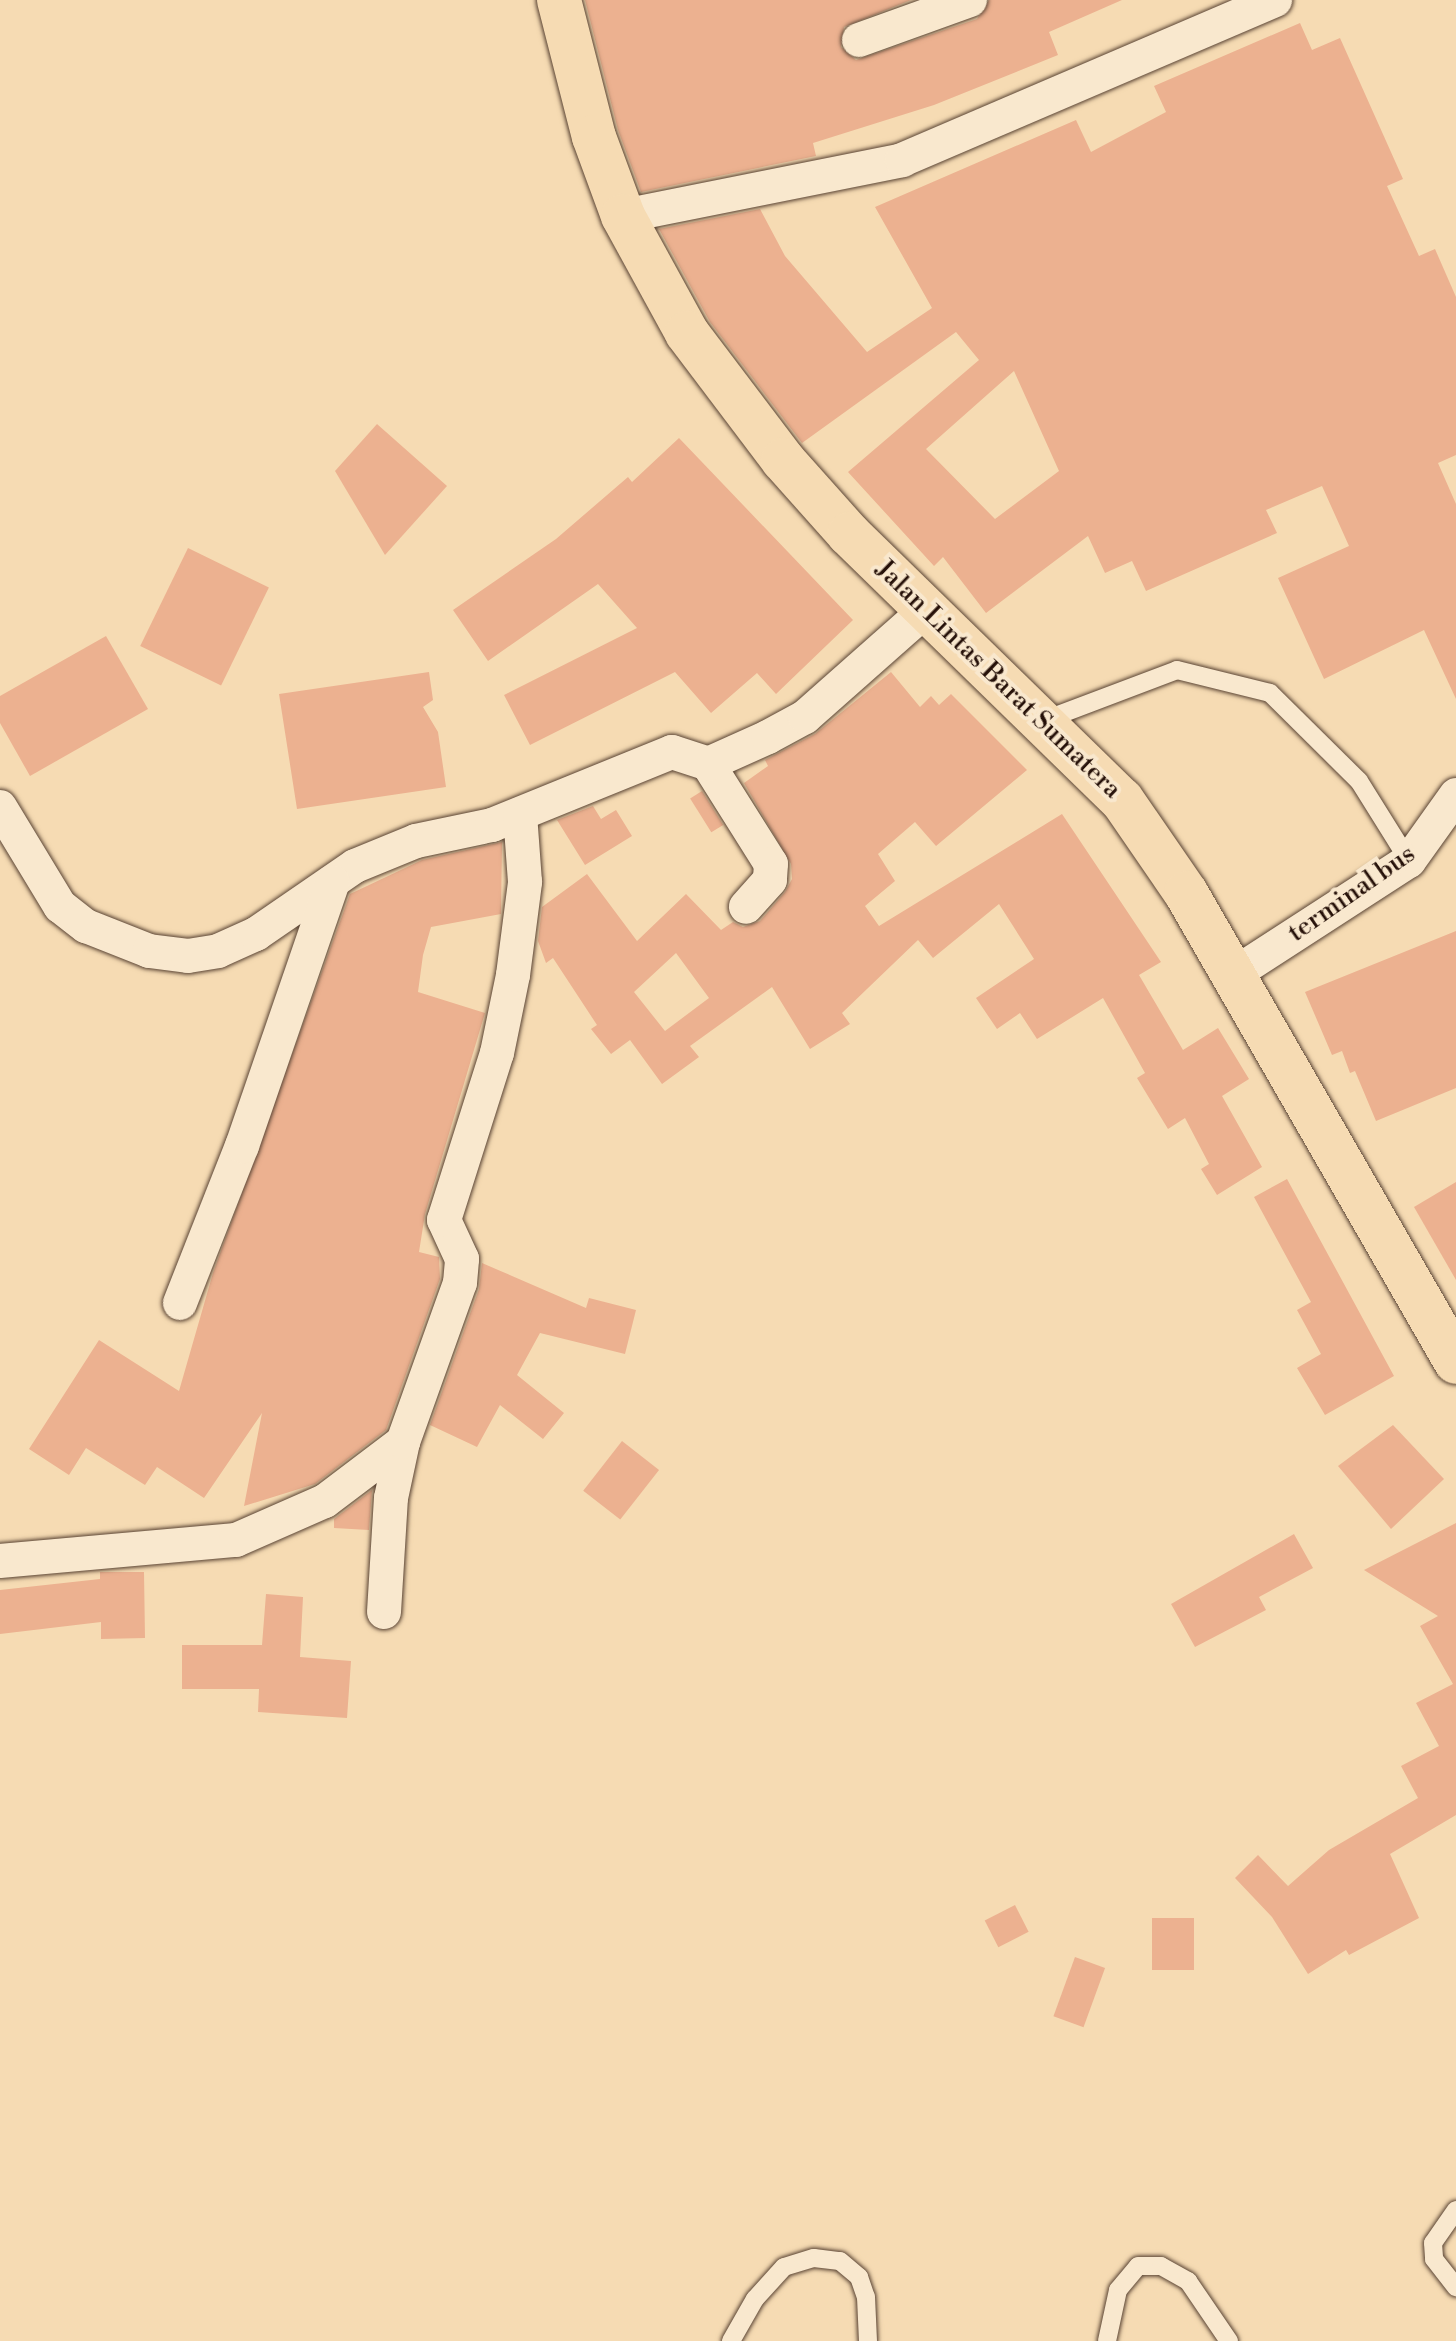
<!DOCTYPE html>
<style>
body{margin:0}
#map{position:relative;width:1456px;height:2341px;overflow:hidden;background:#f6dbb3;font-family:"Libre Bodoni",serif}
div>[style]{position:absolute}
.building>*{inset:0;background:#ecb190;transform-origin:0 0}
.roads{filter:drop-shadow(0 0 2px #594333) drop-shadow(0 0 2px #594333)}
.lane>*{height:18px;margin:-9px;padding:0 9px;transform-origin:9px;border-radius:9px;background:#f9e8ce}
.street>*{height:34px;margin:-17px;padding:0 17px;transform-origin:17px;border-radius:17px;background:#f9e8ce}
.highway>*{height:44px;margin:-22px;padding:0 22px;transform-origin:22px;border-radius:22px;background:#f6dbb3}
span{translate:-50% -50%;white-space:nowrap;text-align:center;line-height:1.15;-webkit-text-stroke:8px #f9e8ce;paint-order:stroke}
.street-label{font-size:26px;color:#251008}
</style>
<div id="map">
<div class="building">
<i style="clip-path:polygon(585px 0,911px 0,844px 27px,841px 47px,856px 60px,977px 19px,989px 0,1122px 0,1049px 32px,1058px 55px,934px 105px,813px 143px,816px 156px,641px 192px,618px 130px)"></i>
<i style="clip-path:polygon(evenodd,1300px 23px,1312px 50px,1340px 38px,1403px 179px,1387px 186px,1419px 256px,1435px 249px,1456px 297px,1456px 455px,1438px 463px,1456px 504px,1456px 699px,1424px 630px,1324px 679px,1278px 578px,1349px 546px,1322px 486px,1266px 510px,1277px 533px,1146px 591px,1132px 561px,1105px 573px,1088px 536px,986px 613px,943px 557px,934px 566px,848px 472px,979px 360px,956px 332px,802px 443px,710px 322px,659px 229px,760px 209px,785px 256px,867px 352px,932px 308px,875px 207px,1076px 120px,1091px 152px,1166px 112px,1154px 86px,1300px 23px,1014px 371px,1059px 471px,995px 519px,926px 449px,1014px 371px)"></i>
<i style="clip-path:polygon(377px 424px,447px 486px,385px 555px,335px 471px)"></i>
<i style="clip-path:polygon(679px 438px,853px 620px,776px 694px,757px 673px,711px 713px,675px 672px,530px 745px,504px 695px,637px 628px,598px 584px,488px 661px,453px 610px,556px 539px,628px 477px,632px 482px)"></i>
<i style="left:188px;top:548px;width:90px;height:109px;rotate:26deg"></i>
<i style="clip-path:polygon(106px 636px,148px 709px,30px 776px,0 723px,0 696px)"></i>
<i style="clip-path:polygon(429px 672px,433px 700px,423px 707px,438px 732px,446px 787px,297px 809px,279px 694px)"></i>
<i style="clip-path:polygon(evenodd,891px 672px,920px 707px,931px 696px,939px 705px,951px 694px,1027px 770px,936px 846px,915px 822px,878px 854px,895px 881px,865px 906px,879px 926px,1062px 814px,1161px 962px,1139px 975px,1183px 1050px,1218px 1028px,1249px 1079px,1222px 1096px,1262px 1167px,1217px 1195px,1201px 1169px,1209px 1164px,1185px 1118px,1168px 1129px,1137px 1078px,1145px 1073px,1103px 998px,1037px 1039px,1020px 1013px,997px 1029px,976px 998px,1034px 959px,999px 904px,933px 958px,918px 940px,842px 1013px,850px 1024px,810px 1049px,772px 987px,690px 1046px,699px 1057px,662px 1084px,630px 1040px,611px 1054px,591px 1029px,597px 1025px,553px 958px,546px 963px,538px 941px,542px 907px,587px 874px,637px 941px,686px 894px,721px 930px,733px 922px,743px 927px,760px 921px,785px 892px,792px 879px,791px 864px,744px 783px,768px 766px,765px 760px,815px 734px,891px 672px,676px 953px,709px 998px,665px 1031px,634px 992px,676px 953px)"></i>
<i style="left:702px;top:791px;width:40px;height:14px;rotate:58deg"></i>
<i style="clip-path:polygon(593px 806px,601px 819px,616px 810px,632px 836px,585px 865px,557px 820px)"></i>
<i style="clip-path:polygon(502px 842px,501px 914px,431px 927px,423px 955px,418px 992px,485px 1013px,425px 1214px,419px 1252px,439px 1257px,440px 1279px,386px 1430px,315px 1484px,244px 1506px,262px 1413px,204px 1498px,157px 1467px,145px 1485px,86px 1448px,69px 1475px,29px 1449px,99px 1340px,179px 1391px,213px 1273px,350px 894px,422px 860px)"></i>
<i style="clip-path:polygon(1456px 931px,1456px 1088px,1376px 1121px,1355px 1071px,1350px 1073px,1342px 1051px,1332px 1055px,1305px 992px)"></i>
<i style="clip-path:polygon(1287px 1179px,1394px 1376px,1325px 1415px,1297px 1368px,1321px 1354px,1297px 1310px,1311px 1302px,1254px 1197px)"></i>
<i style="clip-path:polygon(1456px 1182px,1456px 1280px,1414px 1207px)"></i>
<i style="clip-path:polygon(482px 1263px,586px 1308px,589px 1298px,636px 1310px,625px 1354px,540px 1333px,517px 1375px,564px 1413px,543px 1439px,500px 1405px,477px 1447px,430px 1425px,479px 1289px)"></i>
<i style="clip-path:polygon(1393px 1425px,1444px 1479px,1391px 1529px,1338px 1466px)"></i>
<i style="left:622px;top:1441px;width:47px;height:63px;rotate:38deg"></i>
<i style="clip-path:polygon(372px 1490px,369px 1530px,334px 1528px,334px 1519px)"></i>
<i style="clip-path:polygon(1456px 1523px,1456px 1815px,1390px 1854px,1419px 1918px,1349px 1955px,1346px 1950px,1308px 1974px,1272px 1917px,1235px 1878px,1258px 1855px,1288px 1886px,1329px 1850px,1418px 1798px,1401px 1766px,1439px 1746px,1416px 1703px,1453px 1684px,1420px 1626px,1438px 1616px,1364px 1570px)"></i>
<i style="clip-path:polygon(1294px 1534px,1313px 1568px,1259px 1597px,1266px 1610px,1195px 1647px,1171px 1604px)"></i>
<i style="clip-path:polygon(100px 1572px,144px 1572px,145px 1638px,101px 1639px,101px 1622px,0 1634px,0 1590px,100px 1579px)"></i>
<i style="clip-path:polygon(266px 1594px,303px 1597px,300px 1657px,351px 1661px,347px 1718px,258px 1712px,259px 1689px,182px 1689px,182px 1645px,262px 1645px)"></i>
<i style="left:1015px;top:1905px;width:30px;height:34px;rotate:63deg"></i>
<i style="left:1152px;top:1918px;width:42px;height:52px"></i>
<i style="left:1075px;top:1957px;width:32px;height:63px;rotate:20deg"></i>
</div>
<div class="roads">
<div class="lane">
<i style="left:1045px;top:720px;width:141px;rotate:-20.7deg"></i>
<i style="left:1177px;top:670px;width:96px;rotate:13.9deg"></i>
<i style="left:1270px;top:693px;width:125px;rotate:44.7deg"></i>
<i style="left:1359px;top:781px;width:94px;rotate:58deg"></i>
<i style="left:1456px;top:2210px;width:40px;rotate:124.9deg"></i>
<i style="left:1433px;top:2243px;width:16px;rotate:86deg"></i>
<i style="left:1434px;top:2259px;width:36px;rotate:52deg"></i>
<i style="left:731px;top:2341px;width:48px;rotate:-60.3deg"></i>
<i style="left:755px;top:2299px;width:43px;rotate:-47.8deg"></i>
<i style="left:784px;top:2267px;width:31px;rotate:-17deg"></i>
<i style="left:814px;top:2258px;width:26px;rotate:7deg"></i>
<i style="left:840px;top:2261px;width:25px;rotate:40deg"></i>
<i style="left:859px;top:2277px;width:21px;rotate:71deg"></i>
<i style="left:866px;top:2297px;width:44px;rotate:87.4deg"></i>
<i style="left:1107px;top:2341px;width:52px;rotate:-77.8deg"></i>
<i style="left:1118px;top:2290px;width:31px;rotate:-50deg"></i>
<i style="left:1138px;top:2266px;width:23px"></i>
<i style="left:1161px;top:2266px;width:31px;rotate:29deg"></i>
<i style="left:1188px;top:2281px;width:73px;rotate:55.7deg"></i>
</div>
<div class="street">
<i style="left:859px;top:40px;width:118px;rotate:-19.8deg"></i>
<i style="left:623px;top:216px;width:285px;rotate:-11.3deg"></i>
<i style="left:902px;top:160px;width:406px;rotate:-23.2deg"></i>
<i style="left:708px;top:764px;width:118px;rotate:57.8deg"></i>
<i style="left:771px;top:864px;width:16px;rotate:94deg"></i>
<i style="left:770px;top:880px;width:36px;rotate:132deg"></i>
<i style="left:0;top:807px;width:116px;rotate:58.8deg"></i>
<i style="left:60px;top:906px;width:33px;rotate:38deg"></i>
<i style="left:86px;top:926px;width:68px;rotate:21.6deg"></i>
<i style="left:149px;top:951px;width:39px;rotate:7deg"></i>
<i style="left:188px;top:956px;width:30px;rotate:-9deg"></i>
<i style="left:218px;top:951px;width:42px;rotate:-24.1deg"></i>
<i style="left:256px;top:934px;width:120px;rotate:-34.5deg"></i>
<i style="left:355px;top:866px;width:66px;rotate:-22.3deg"></i>
<i style="left:416px;top:841px;width:78px;rotate:-11.9deg"></i>
<i style="left:492px;top:825px;width:194px;rotate:-22.1deg"></i>
<i style="left:672px;top:752px;width:38px;rotate:18deg"></i>
<i style="left:708px;top:764px;width:66px;rotate:-24.2deg"></i>
<i style="left:768px;top:737px;width:42px;rotate:-28.4deg"></i>
<i style="left:805px;top:717px;width:160px;rotate:-41.5deg"></i>
<i style="left:1231px;top:976px;width:212px;rotate:-32.9deg"></i>
<i style="left:1409px;top:861px;width:81px;rotate:-54.5deg"></i>
<i style="left:180px;top:1303px;width:169px;rotate:-68.5deg"></i>
<i style="left:242px;top:1146px;width:279px;rotate:-71deg"></i>
<i style="left:0;top:1561px;width:237px;rotate:-5.1deg"></i>
<i style="left:236px;top:1540px;width:97px;rotate:-23.7deg"></i>
<i style="left:325px;top:1501px;width:98px;rotate:-37.1deg"></i>
<i style="left:384px;top:1612px;width:114px;rotate:-86.5deg"></i>
<i style="left:391px;top:1498px;width:57px;rotate:-77.9deg"></i>
<i style="left:403px;top:1442px;width:169px;rotate:-70.3deg"></i>
<i style="left:460px;top:1283px;width:24px;rotate:-85deg"></i>
<i style="left:462px;top:1259px;width:43px;rotate:-114.8deg"></i>
<i style="left:444px;top:1220px;width:175px;rotate:-72.4deg"></i>
<i style="left:497px;top:1053px;width:80px;rotate:-78.4deg"></i>
<i style="left:513px;top:975px;width:94px;rotate:-82.6deg"></i>
<i style="left:525px;top:882px;width:68px;rotate:-94.2deg"></i>
</div>
<div class="highway">
<i style="left:559px;top:0;width:141px;rotate:75.7deg"></i>
<i style="left:594px;top:137px;width:84px;rotate:69.8deg"></i>
<i style="left:623px;top:216px;width:133px;rotate:61.3deg"></i>
<i style="left:687px;top:333px;width:159px;rotate:52.9deg"></i>
<i style="left:783px;top:460px;width:99px;rotate:48.3deg"></i>
<i style="left:849px;top:534px;width:381px;rotate:44.3deg"></i>
<i style="left:1122px;top:800px;width:113px;rotate:55.5deg"></i>
<i style="left:1186px;top:893px;width:541px;rotate:60.07deg"></i>
</div>
</div>
<div class="street-label">
<span style="left:998px;top:680px;rotate:44deg">Jalan Lintas Barat Sumatera</span>
<span style="left:1352px;top:894px;rotate:-35deg">terminal bus</span>
</div>
</div>
